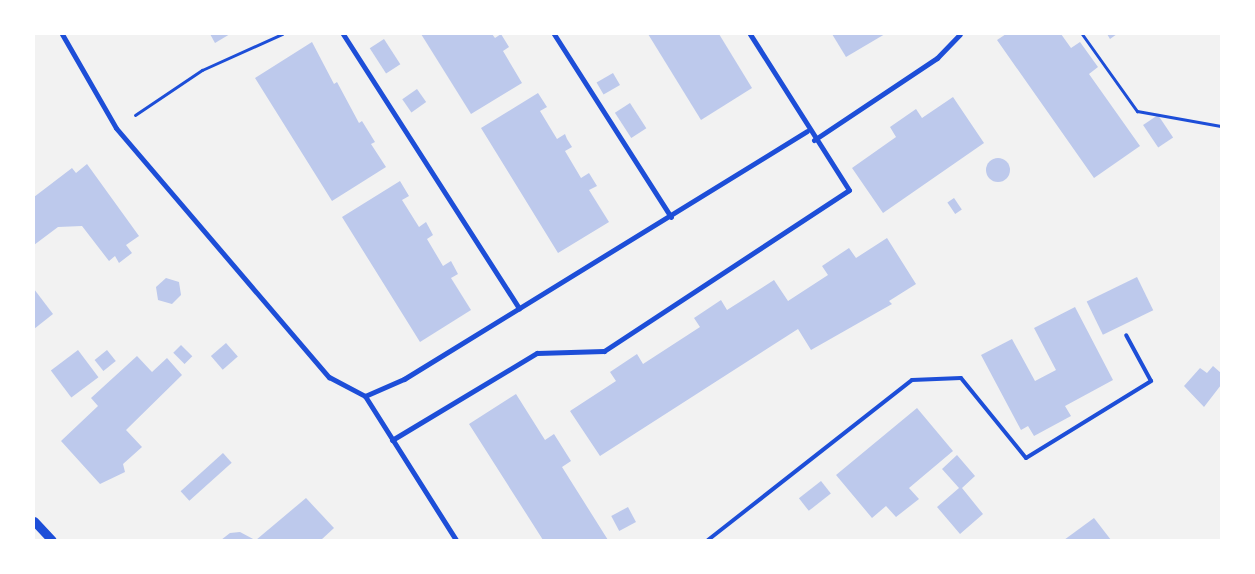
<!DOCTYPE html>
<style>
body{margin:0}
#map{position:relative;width:1255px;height:574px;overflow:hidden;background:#f2f2f2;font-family:"Golos Text",sans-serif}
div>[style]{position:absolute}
.building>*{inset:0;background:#bdc9ec;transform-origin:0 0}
.round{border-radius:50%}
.path>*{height:3px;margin:-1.5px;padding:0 1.5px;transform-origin:1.5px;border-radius:1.5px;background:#1d4ed8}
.service>*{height:4px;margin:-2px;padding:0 2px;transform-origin:2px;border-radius:2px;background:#1d4ed8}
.minor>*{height:5px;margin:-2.5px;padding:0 2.5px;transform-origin:2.5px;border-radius:2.5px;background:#1d4ed8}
.tertiary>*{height:9px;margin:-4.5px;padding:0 4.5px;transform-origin:4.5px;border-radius:4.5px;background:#1d4ed8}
span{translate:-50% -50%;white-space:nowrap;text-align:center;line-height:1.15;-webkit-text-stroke:4px #fff;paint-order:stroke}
.frame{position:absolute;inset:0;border:35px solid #fff;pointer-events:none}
</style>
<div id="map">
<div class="building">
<i style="clip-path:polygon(210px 34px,230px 34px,215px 43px)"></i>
<i style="clip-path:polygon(421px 34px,492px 34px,495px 38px,501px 34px,509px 47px,503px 51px,522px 83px,471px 114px)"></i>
<i style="clip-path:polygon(648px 34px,719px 34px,752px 88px,701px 120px)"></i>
<i style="clip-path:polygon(832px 34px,885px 34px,846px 57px)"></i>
<i style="clip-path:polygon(1006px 34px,1061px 34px,1071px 48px,1080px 42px,1098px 67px,1089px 74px,1140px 146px,1094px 178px,997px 40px)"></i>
<i style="clip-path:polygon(1107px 34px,1117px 34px,1110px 39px)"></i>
<i style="left:384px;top:39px;width:30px;height:17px;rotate:57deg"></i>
<i style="clip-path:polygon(312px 42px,334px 84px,337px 82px,359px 123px,362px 121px,375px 142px,371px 144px,386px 167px,332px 201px,255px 78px)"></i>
<i style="left:613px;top:73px;width:14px;height:19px;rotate:60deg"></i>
<i style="left:417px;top:89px;width:16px;height:18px;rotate:55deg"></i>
<i style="clip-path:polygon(538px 93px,547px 107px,540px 111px,557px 139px,565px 134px,567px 139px,572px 147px,565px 151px,581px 178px,589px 173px,597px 186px,589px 190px,609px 222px,558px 253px,481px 128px)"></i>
<i style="clip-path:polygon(953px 97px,984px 143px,883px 213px,852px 168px,896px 137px,890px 127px,916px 109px,922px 118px)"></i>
<i style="left:630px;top:103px;width:30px;height:18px;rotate:57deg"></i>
<i style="left:1158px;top:115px;width:27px;height:18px;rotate:56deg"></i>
<i class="round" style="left:986px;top:158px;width:24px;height:24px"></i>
<i style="clip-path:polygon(87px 164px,139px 236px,126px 245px,132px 253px,119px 263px,115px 256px,109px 261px,82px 226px,58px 227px,34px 245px,34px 197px,72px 168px,76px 173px)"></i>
<i style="clip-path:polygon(400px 181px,409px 196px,402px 200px,419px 227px,426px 222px,433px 235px,427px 239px,443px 266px,451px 261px,458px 274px,451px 278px,471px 310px,420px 342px,342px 217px)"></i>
<i style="left:954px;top:198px;width:14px;height:8px;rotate:56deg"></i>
<i style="clip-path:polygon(887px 238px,916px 284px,889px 301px,892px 304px,811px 350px,798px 329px,600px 456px,570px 411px,616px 381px,610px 372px,637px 354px,643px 364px,700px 327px,694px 318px,721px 300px,727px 310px,774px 280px,788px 301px,828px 275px,822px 266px,849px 248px,856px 258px)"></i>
<i style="left:1137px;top:277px;width:37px;height:56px;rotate:64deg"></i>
<i style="clip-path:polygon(166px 278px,179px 282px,181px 295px,172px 304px,158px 300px,156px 287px)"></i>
<i style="clip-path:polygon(34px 289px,53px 314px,34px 329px)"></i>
<i style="clip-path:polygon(1075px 307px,1113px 380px,1065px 406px,1071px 416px,1034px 436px,1028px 426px,1021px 430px,981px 355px,1012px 339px,1035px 381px,1056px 370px,1034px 328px)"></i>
<i style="left:226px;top:343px;width:18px;height:20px;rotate:49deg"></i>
<i style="left:181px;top:345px;width:16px;height:11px;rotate:45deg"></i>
<i style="left:78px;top:350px;width:34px;height:34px;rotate:53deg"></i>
<i style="left:107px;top:350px;width:14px;height:16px;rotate:51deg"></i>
<i style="clip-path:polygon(137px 356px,152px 372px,167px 358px,182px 375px,126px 430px,142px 447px,123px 464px,125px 472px,100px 484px,61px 441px,98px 406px,91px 398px)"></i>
<i style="clip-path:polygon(1213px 366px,1221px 373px,1221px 385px,1204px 407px,1184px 386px,1200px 368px,1207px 373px)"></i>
<i style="clip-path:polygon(516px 394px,545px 440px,554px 434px,571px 461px,562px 467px,608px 540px,543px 540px,469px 424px)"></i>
<i style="clip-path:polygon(917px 408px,953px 451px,909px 488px,919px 499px,896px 517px,886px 506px,872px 518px,836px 475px)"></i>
<i style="left:223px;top:453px;width:13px;height:57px;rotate:48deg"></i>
<i style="clip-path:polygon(957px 455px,975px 476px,962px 488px,983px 514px,960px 534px,937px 507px,959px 488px,942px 469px)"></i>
<i style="left:821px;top:481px;width:16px;height:28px;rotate:52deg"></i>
<i style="clip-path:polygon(306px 498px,334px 528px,321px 540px,256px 540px)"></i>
<i style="left:628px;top:507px;width:17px;height:19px;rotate:62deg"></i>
<i style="clip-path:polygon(1094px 518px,1111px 540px,1064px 540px)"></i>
<i style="clip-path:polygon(240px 532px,255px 540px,221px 540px,230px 533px)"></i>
</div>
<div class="path">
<i style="left:1082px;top:34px;width:95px;rotate:54.5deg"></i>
<i style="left:1137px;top:111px;width:85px;rotate:10.1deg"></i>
<i style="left:135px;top:115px;width:81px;rotate:-33.9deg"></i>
<i style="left:202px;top:70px;width:88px;rotate:-24.2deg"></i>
</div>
<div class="service">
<i style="left:708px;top:540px;width:259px;rotate:-38.1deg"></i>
<i style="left:912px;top:380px;width:49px;rotate:-2.3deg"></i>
<i style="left:961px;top:378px;width:103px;rotate:50.9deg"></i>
<i style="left:1026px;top:458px;width:147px;rotate:-31.6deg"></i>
<i style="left:1151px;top:381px;width:52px;rotate:-118.5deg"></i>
</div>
<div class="minor">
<i style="left:62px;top:34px;width:108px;rotate:60.1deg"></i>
<i style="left:116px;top:128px;width:328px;rotate:49.5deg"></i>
<i style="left:329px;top:377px;width:41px;rotate:27.8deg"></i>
<i style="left:365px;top:396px;width:43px;rotate:-23.6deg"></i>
<i style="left:404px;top:379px;width:473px;rotate:-31.6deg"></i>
<i style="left:343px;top:34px;width:326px;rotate:57.3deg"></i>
<i style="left:554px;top:34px;width:217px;rotate:57.4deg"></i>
<i style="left:814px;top:140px;width:148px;rotate:-33.7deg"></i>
<i style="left:937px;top:58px;width:33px;rotate:-46deg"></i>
<i style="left:365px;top:396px;width:170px;rotate:57.7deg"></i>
<i style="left:392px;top:440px;width:169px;rotate:-31deg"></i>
<i style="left:537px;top:353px;width:67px;rotate:-1.7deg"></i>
<i style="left:604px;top:351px;width:293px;rotate:-33.3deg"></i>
<i style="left:849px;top:190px;width:185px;rotate:-122.4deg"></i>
</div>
<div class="tertiary">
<i style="left:34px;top:521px;width:26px;rotate:47deg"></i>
</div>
<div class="frame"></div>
</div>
